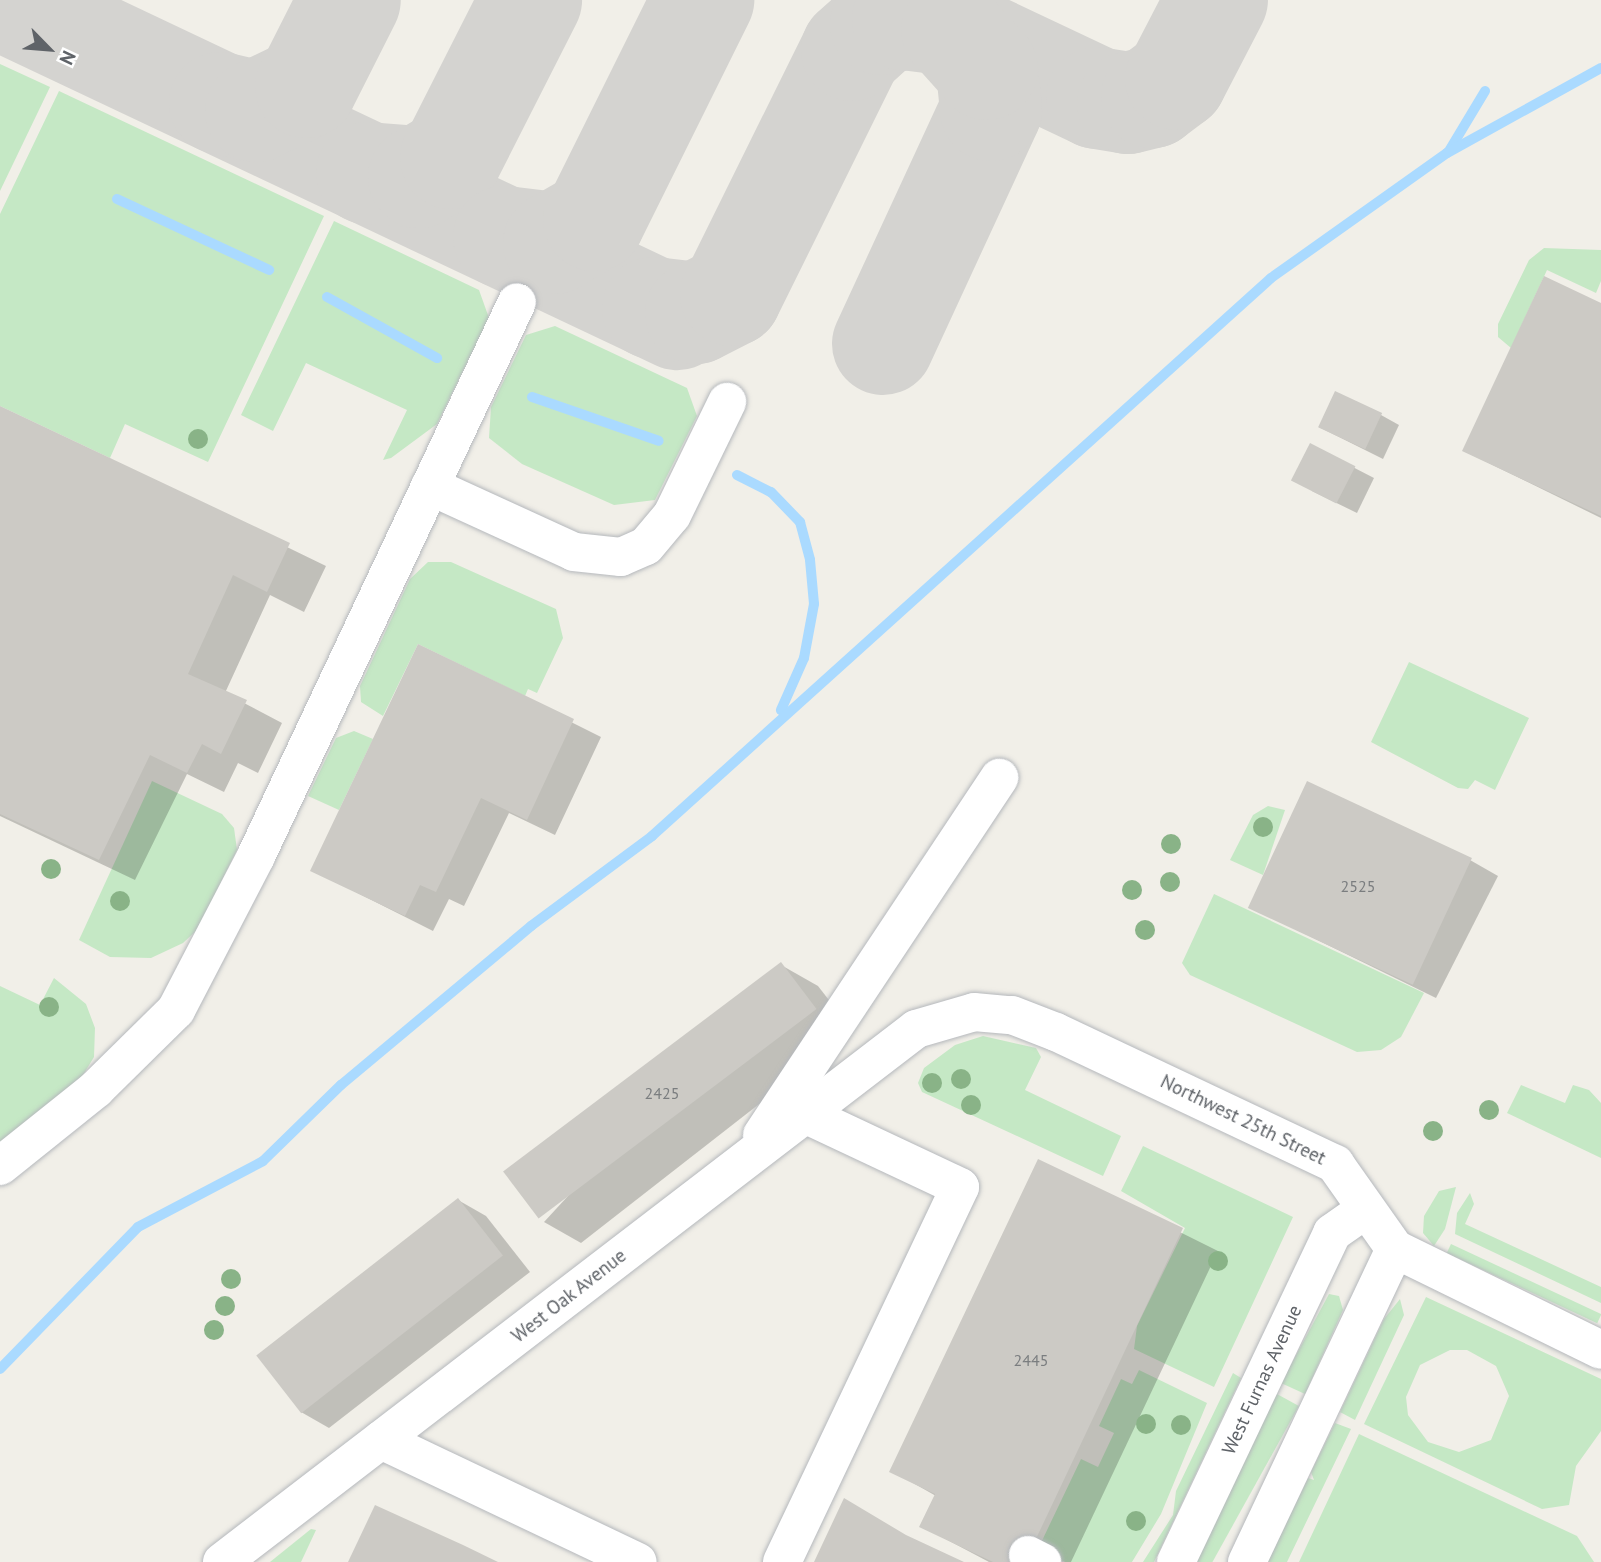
<!DOCTYPE html>
<style>
body{margin:0}
#map{position:relative;width:1601px;height:1562px;overflow:hidden;background:#f1efe8;font-family:"PT Sans",sans-serif}
div>[style]{position:absolute}
.green>*{inset:0;background:#c5e8c5;transform-origin:0 0}
.shadow>*{inset:0;background:#0003}
.stream>*{height:10px;margin:-5px;padding:0 5px;transform-origin:5px;border-radius:5px;background:#aadaff}
.taxiway>*{height:102px;margin:-51px;padding:0 51px;transform-origin:51px;border-radius:51px;background:#d4d3d0}
.building>*{inset:0;background:#cccac5;transform-origin:0 0}
.roads{filter:drop-shadow(0 0 2px #b5b8bc) drop-shadow(0 0 2px #b5b8bc)}
.minor>*{height:38px;margin:-19px;padding:0 19px;transform-origin:19px;border-radius:19px;background:#fff}
.trees>*{width:20px;height:20px;margin:-10px;border-radius:50%;background:#89b387}
span{translate:-50% -50%;white-space:nowrap;text-align:center;line-height:1.15;-webkit-text-stroke:5px #fff;paint-order:stroke}
.number-label{font-size:16px;color:#7a7d7f}
.number-label span{-webkit-text-stroke-width:0}
.street-label{font-size:19px;color:#5f6368}
.north{position:absolute;left:14px;top:14px;width:70px;height:70px;-webkit-text-stroke:5px #fff;paint-order:stroke;rotate:115deg;font-size:19px;font-weight:700;line-height:28px;text-align:center;color:#5f6368}
.north::after{content:'';display:block;margin:auto;width:24px;height:32px;background:#5f6368;clip-path:polygon(50% 0,100% 100%,50% 72%,0 100%)}
</style>
<div id="map">
<div class="green">
<i style="clip-path:polygon(0 64px,50px 87px,0 191px)"></i>
<i style="clip-path:polygon(59px 91px,324px 216px,208px 462px,125px 424px,110px 458px,0 406px,0 214px)"></i>
<i style="clip-path:polygon(334px 221px,479px 290px,489px 318px,437px 424px,391px 458px,383px 460px,407px 410px,306px 363px,273px 431px,241px 415px)"></i>
<i style="clip-path:polygon(1544px 248px,1601px 250px,1601px 281px,1596px 293px,1547px 270px,1511px 348px,1498px 337px,1498px 324px,1529px 260px)"></i>
<i style="clip-path:polygon(555px 326px,687px 388px,697px 416px,655px 500px,614px 505px,522px 464px,489px 438px,491px 407px,526px 335px)"></i>
<i style="clip-path:polygon(428px 562px,451px 562px,556px 609px,563px 638px,537px 693px,528px 689px,525px 696px,418px 644px,383px 716px,361px 702px,360px 686px,410px 579px)"></i>
<i style="clip-path:polygon(1409px 662px,1529px 718px,1495px 790px,1475px 780px,1468px 789px,1458px 788px,1371px 742px)"></i>
<i style="clip-path:polygon(354px 731px,373px 739px,339px 810px,308px 796px,336px 738px)"></i>
<i style="clip-path:polygon(152px 781px,222px 814px,234px 828px,237px 850px,197px 930px,183px 943px,151px 958px,110px 957px,79px 940px)"></i>
<i style="clip-path:polygon(1268px 806px,1285px 810px,1263px 875px,1230px 860px,1253px 815px)"></i>
<i style="clip-path:polygon(1214px 894px,1424px 993px,1401px 1037px,1381px 1050px,1357px 1052px,1190px 975px,1182px 963px)"></i>
<i style="clip-path:polygon(54px 978px,86px 1004px,95px 1028px,94px 1057px,83px 1075px,0 1147px,0 986px,40px 1005px)"></i>
<i style="clip-path:polygon(983px 1036px,1036px 1048px,1041px 1057px,1025px 1090px,1121px 1136px,1103px 1176px,922px 1092px,918px 1083px,924px 1068px,955px 1045px)"></i>
<i style="clip-path:polygon(1521px 1085px,1565px 1103px,1573px 1085px,1589px 1090px,1601px 1103px,1601px 1158px,1507px 1113px)"></i>
<i style="clip-path:polygon(1143px 1146px,1293px 1217px,1214px 1387px,1134px 1349px,1137px 1326px,1185px 1228px,1121px 1191px)"></i>
<i style="clip-path:polygon(1456px 1187px,1445px 1229px,1434px 1246px,1423px 1233px,1424px 1216px,1439px 1191px)"></i>
<i style="clip-path:polygon(1470px 1193px,1474px 1204px,1465px 1224px,1601px 1287px,1601px 1303px,1455px 1234px,1457px 1213px)"></i>
<i style="left:1451px;top:1244px;width:166px;height:10px;rotate:25deg"></i>
<i style="clip-path:polygon(1329px 1294px,1339px 1296px,1343px 1310px,1305px 1394px,1281px 1383px)"></i>
<i style="clip-path:polygon(evenodd,1426px 1297px,1601px 1379px,1601px 1431px,1576px 1466px,1569px 1505px,1542px 1509px,1364px 1424px,1426px 1297px,1450px 1350px,1467px 1350px,1496px 1366px,1509px 1396px,1491px 1440px,1459px 1452px,1428px 1442px,1408px 1415px,1406px 1397px,1420px 1365px,1450px 1350px)"></i>
<i style="clip-path:polygon(1400px 1299px,1404px 1315px,1355px 1420px,1340px 1412px,1384px 1319px)"></i>
<i style="clip-path:polygon(1139px 1370px,1207px 1403px,1161px 1514px,1132px 1562px,1065px 1562px,1038px 1549px,1081px 1459px,1098px 1467px,1114px 1433px,1099px 1426px,1121px 1379px,1132px 1384px)"></i>
<i style="clip-path:polygon(1233px 1373px,1241px 1378px,1154px 1562px,1143px 1562px,1173px 1515px,1176px 1491px)"></i>
<i style="left:1277px;top:1394px;width:25px;height:186px;rotate:29deg"></i>
<i style="clip-path:polygon(1335px 1423px,1351px 1429px,1287px 1562px,1268px 1562px,1308px 1478px,1314px 1480px,1311px 1472px)"></i>
<i style="clip-path:polygon(1359px 1434px,1577px 1536px,1594px 1562px,1299px 1562px)"></i>
<i style="clip-path:polygon(311px 1529px,316px 1530px,301px 1562px,270px 1562px)"></i>
</div>
<div class="shadow">
<i style="clip-path:polygon(1601px 305px,1601px 518px,1464px 451px)"></i>
<i style="clip-path:polygon(0 408px,326px 566px,304px 612px,270px 595px,225px 693px,282px 723px,258px 773px,238px 763px,224px 792px,187px 774px,135px 880px,0 816px)"></i>
<i style="clip-path:polygon(1381px 415px,1399px 425px,1383px 459px,1319px 427px)"></i>
<i style="clip-path:polygon(1310px 445px,1374px 478px,1357px 513px,1312px 491px)"></i>
<i style="clip-path:polygon(419px 646px,601px 737px,555px 835px,509px 813px,464px 906px,449px 899px,433px 931px,312px 870px)"></i>
<i style="clip-path:polygon(1470px 860px,1498px 876px,1436px 998px,1250px 907px)"></i>
<i style="clip-path:polygon(781px 965px,818px 986px,853px 1031px,581px 1243px,544px 1222px)"></i>
<i style="clip-path:polygon(1039px 1162px,1218px 1251px,1071px 1562px,989px 1562px,921px 1526px,936px 1496px,892px 1471px)"></i>
<i style="clip-path:polygon(458px 1200px,486px 1216px,530px 1272px,329px 1428px,301px 1412px)"></i>
</div>
<div class="stream">
<i style="left:1449px;top:151px;width:70px;rotate:-59deg"></i>
<i style="left:117px;top:199px;width:168px;rotate:25deg"></i>
<i style="left:327px;top:297px;width:126px;rotate:29deg"></i>
<i style="left:532px;top:397px;width:134px;rotate:19.1deg"></i>
<i style="left:737px;top:475px;width:38px;rotate:27deg"></i>
<i style="left:771px;top:492px;width:42px;rotate:46deg"></i>
<i style="left:800px;top:522px;width:39px;rotate:75deg"></i>
<i style="left:810px;top:560px;width:44px;rotate:84.8deg"></i>
<i style="left:814px;top:604px;width:55px;rotate:100.5deg"></i>
<i style="left:804px;top:658px;width:57px;rotate:113.9deg"></i>
<i style="left:0;top:1369px;width:198px;rotate:-45.8deg"></i>
<i style="left:138px;top:1227px;width:141px;rotate:-27.8deg"></i>
<i style="left:263px;top:1161px;width:109px;rotate:-44.3deg"></i>
<i style="left:341px;top:1085px;width:248px;rotate:-39.9deg"></i>
<i style="left:531px;top:926px;width:151px;rotate:-36.6deg"></i>
<i style="left:652px;top:836px;width:833px;rotate:-42.03deg"></i>
<i style="left:1271px;top:278px;width:216px;rotate:-35.4deg"></i>
<i style="left:1447px;top:153px;width:176px;rotate:-28.9deg"></i>
</div>
<div class="taxiway">
<i style="left:2px;top:0;width:747px;rotate:25.3deg"></i>
<i style="left:890px;top:0;width:229px;rotate:25.3deg"></i>
<i style="left:1097px;top:98px;width:31px;rotate:9deg"></i>
<i style="left:1128px;top:103px;width:25px;rotate:-14deg"></i>
<i style="left:1152px;top:97px;width:30px;rotate:-37deg"></i>
<i style="left:1176px;top:79px;width:89px;rotate:-62.6deg"></i>
<i style="left:220px;top:103px;width:37px;rotate:13deg"></i>
<i style="left:256px;top:111px;width:55px;rotate:-25.6deg"></i>
<i style="left:306px;top:87px;width:97px;rotate:-63.2deg"></i>
<i style="left:367px;top:173px;width:52px;rotate:4.4deg"></i>
<i style="left:419px;top:177px;width:37px;rotate:-31deg"></i>
<i style="left:451px;top:158px;width:177px;rotate:-63.1deg"></i>
<i style="left:504px;top:237px;width:50px;rotate:6.8deg"></i>
<i style="left:554px;top:243px;width:46px;rotate:-29.9deg"></i>
<i style="left:594px;top:220px;width:246px;rotate:-63.6deg"></i>
<i style="left:653px;top:308px;width:43px;rotate:6.6deg"></i>
<i style="left:696px;top:313px;width:39px;rotate:-27deg"></i>
<i style="left:731px;top:295px;width:273px;rotate:-63.7deg"></i>
<i style="left:852px;top:50px;width:39px;rotate:-42deg"></i>
<i style="left:881px;top:24px;width:23px;rotate:-13deg"></i>
<i style="left:903px;top:19px;width:38px;rotate:7deg"></i>
<i style="left:883px;top:344px;width:258px;rotate:-65.2deg"></i>
<i style="left:991px;top:110px;width:41px;rotate:-95.6deg"></i>
<i style="left:987px;top:69px;width:52px;rotate:-131.9deg"></i>
</div>
<div class="building">
<i style="clip-path:polygon(1544px 276px,1601px 303px,1601px 516px,1462px 451px)"></i>
<i style="left:1335px;top:391px;width:52px;height:40px;rotate:25deg"></i>
<i style="clip-path:polygon(0 406px,290px 543px,267px 592px,233px 575px,188px 674px,247px 700px,221px 754px,202px 744px,187px 773px,150px 755px,99px 860px,0 814px)"></i>
<i style="left:1310px;top:443px;width:51px;height:42px;rotate:27deg"></i>
<i style="clip-path:polygon(418px 644px,574px 719px,527px 820px,481px 798px,436px 892px,420px 885px,405px 916px,310px 871px)"></i>
<i style="left:1307px;top:781px;width:182px;height:140px;rotate:25deg"></i>
<i style="left:781px;top:962px;width:59px;height:348px;rotate:53deg"></i>
<i style="clip-path:polygon(1038px 1159px,1183px 1228px,1025px 1562px,993px 1562px,919px 1527px,935px 1494px,889px 1472px)"></i>
<i style="left:458px;top:1198px;width:73px;height:256px;rotate:52deg"></i>
<i style="clip-path:polygon(844px 1498px,906px 1535px,964px 1562px,814px 1562px)"></i>
<i style="clip-path:polygon(375px 1505px,463px 1545px,498px 1562px,348px 1562px)"></i>
</div>
<div class="roads">
<div class="minor">
<i style="left:430px;top:486px;width:158px;rotate:24.6deg"></i>
<i style="left:574px;top:552px;width:47px;rotate:6.1deg"></i>
<i style="left:621px;top:557px;width:27px;rotate:-24deg"></i>
<i style="left:646px;top:546px;width:40px;rotate:-50deg"></i>
<i style="left:672px;top:515px;width:126px;rotate:-64deg"></i>
<i style="left:762px;top:1135px;width:429px;rotate:-56.4deg"></i>
<i style="left:0;top:1166px;width:123px;rotate:-38.7deg"></i>
<i style="left:96px;top:1089px;width:112px;rotate:-44.6deg"></i>
<i style="left:176px;top:1010px;width:174px;rotate:-62.5deg"></i>
<i style="left:256px;top:856px;width:612px;rotate:-64.77deg"></i>
<i style="left:381px;top:1440px;width:284px;rotate:25.4deg"></i>
<i style="left:1028px;top:1555px;width:16px;rotate:27deg"></i>
<i style="left:222px;top:1562px;width:875px;rotate:-37.52deg"></i>
<i style="left:916px;top:1029px;width:60px;rotate:-16.3deg"></i>
<i style="left:974px;top:1012px;width:38px;rotate:5deg"></i>
<i style="left:1012px;top:1015px;width:47px;rotate:21.1deg"></i>
<i style="left:1056px;top:1032px;width:309px;rotate:25.3deg"></i>
<i style="left:1335px;top:1164px;width:104px;rotate:54.8deg"></i>
<i style="left:1395px;top:1249px;width:229px;rotate:26.1deg"></i>
<i style="left:782px;top:1562px;width:415px;rotate:-64.6deg"></i>
<i style="left:960px;top:1187px;width:171px;rotate:-154.8deg"></i>
<i style="left:1176px;top:1562px;width:364px;rotate:-64.6deg"></i>
<i style="left:1332px;top:1233px;width:39px;rotate:-35deg"></i>
<i style="left:1247px;top:1562px;width:346px;rotate:-64.7deg"></i>
</div>
</div>
<div class="trees">
<i style="left:198px;top:439px"></i>
<i style="left:1263px;top:827px"></i>
<i style="left:1171px;top:844px"></i>
<i style="left:51px;top:869px"></i>
<i style="left:1170px;top:882px"></i>
<i style="left:1132px;top:890px"></i>
<i style="left:120px;top:901px"></i>
<i style="left:1145px;top:930px"></i>
<i style="left:49px;top:1007px"></i>
<i style="left:961px;top:1079px"></i>
<i style="left:932px;top:1083px"></i>
<i style="left:971px;top:1105px"></i>
<i style="left:1489px;top:1110px"></i>
<i style="left:1433px;top:1131px"></i>
<i style="left:1218px;top:1261px"></i>
<i style="left:231px;top:1279px"></i>
<i style="left:225px;top:1306px"></i>
<i style="left:214px;top:1330px"></i>
<i style="left:1146px;top:1424px"></i>
<i style="left:1181px;top:1425px"></i>
<i style="left:1136px;top:1521px"></i>
</div>
<div class="number-label">
<span style="left:1358px;top:886px">2525</span>
<span style="left:662px;top:1093px">2425</span>
<span style="left:1031px;top:1360px">2445</span>
</div>
<div class="street-label">
<span style="left:1243px;top:1120px;rotate:26deg">Northwest 25th Street</span>
<span style="left:569px;top:1296px;rotate:-38deg">West Oak Avenue</span>
<span style="left:1262px;top:1380px;rotate:-65deg">West Furnas Avenue</span>
</div>
<div class="north">N</div>
</div>
